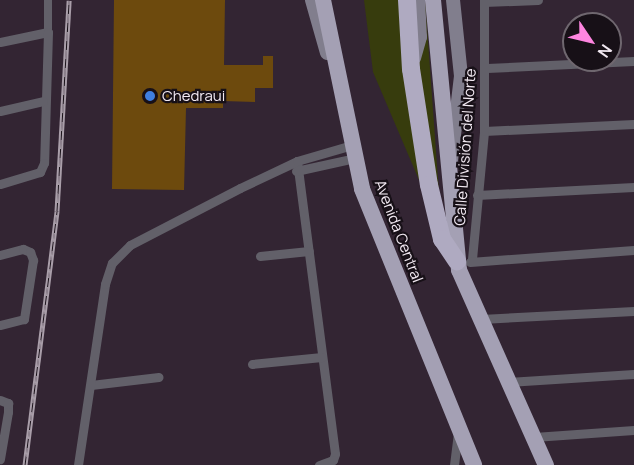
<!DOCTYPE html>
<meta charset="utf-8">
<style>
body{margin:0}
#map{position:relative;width:634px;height:465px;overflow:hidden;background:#332533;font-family:Manrope,sans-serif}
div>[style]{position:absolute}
.green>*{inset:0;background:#373c0d}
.building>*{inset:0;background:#6d4a0d}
.pedestrian>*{height:8px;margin:-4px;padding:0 4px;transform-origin:4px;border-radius:4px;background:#626069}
.minor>*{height:9px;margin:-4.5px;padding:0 4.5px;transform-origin:4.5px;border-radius:4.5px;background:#626069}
.secondary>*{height:14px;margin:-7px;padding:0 7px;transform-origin:7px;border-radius:7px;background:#817e8d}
.trunk>*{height:16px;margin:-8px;padding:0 8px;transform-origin:8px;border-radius:8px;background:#a4a0b4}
.motorway>*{height:18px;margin:-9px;padding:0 9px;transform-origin:9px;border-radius:9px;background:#afaac1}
.rail>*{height:5px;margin-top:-2.5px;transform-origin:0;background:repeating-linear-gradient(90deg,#171017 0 9px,#a99ea9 0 18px);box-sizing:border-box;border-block:2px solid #a99ea9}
.dots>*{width:16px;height:16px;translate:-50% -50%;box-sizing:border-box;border:3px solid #171017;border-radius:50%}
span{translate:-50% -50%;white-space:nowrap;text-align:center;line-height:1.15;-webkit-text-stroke:4.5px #171017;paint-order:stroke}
.poi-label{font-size:15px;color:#f2e9f2}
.left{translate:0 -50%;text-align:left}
.street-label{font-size:15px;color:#f2e9f2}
.north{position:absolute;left:562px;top:12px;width:60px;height:60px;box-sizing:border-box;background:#171017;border:2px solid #6f676f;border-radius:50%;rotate:125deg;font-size:16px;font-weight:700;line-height:24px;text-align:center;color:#f2e9f2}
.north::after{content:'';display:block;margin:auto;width:21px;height:27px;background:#fe85e0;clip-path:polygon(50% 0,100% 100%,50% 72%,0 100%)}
</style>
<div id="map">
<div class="green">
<i style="clip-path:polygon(364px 0,425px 0,442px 234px,373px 72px)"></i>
</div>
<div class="building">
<i style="clip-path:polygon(114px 0,225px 0,224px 65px,263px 65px,263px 56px,273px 56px,273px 88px,255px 88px,255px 102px,223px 101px,223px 108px,186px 108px,184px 190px,112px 189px)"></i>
</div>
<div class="pedestrian">
<i style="left:48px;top:32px;width:32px;rotate:-90deg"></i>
</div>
<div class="minor">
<i style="left:484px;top:2px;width:54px;rotate:-2.1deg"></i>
<i style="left:0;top:42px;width:49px;rotate:-11.8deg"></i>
<i style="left:48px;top:32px;width:131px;rotate:91.7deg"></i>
<i style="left:44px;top:163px;width:10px;rotate:114deg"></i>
<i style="left:40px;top:172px;width:42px;rotate:163.3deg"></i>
<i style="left:487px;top:68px;width:147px;rotate:-2.7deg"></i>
<i style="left:0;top:111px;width:44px;rotate:-13.1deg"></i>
<i style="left:484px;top:131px;width:150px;rotate:-2.7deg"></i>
<i style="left:297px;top:161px;width:295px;rotate:82.6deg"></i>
<i style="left:335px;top:454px;width:6px;rotate:108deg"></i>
<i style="left:333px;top:460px;width:15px;rotate:160deg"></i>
<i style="left:296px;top:171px;width:60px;rotate:-12.4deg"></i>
<i style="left:477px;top:195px;width:157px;rotate:-2.9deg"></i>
<i style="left:0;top:255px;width:24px;rotate:-15deg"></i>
<i style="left:23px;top:249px;width:8px;rotate:23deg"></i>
<i style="left:30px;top:252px;width:9px;rotate:69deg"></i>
<i style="left:33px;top:260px;width:60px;rotate:98.7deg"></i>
<i style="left:24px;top:319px;width:25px;rotate:166deg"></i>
<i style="left:260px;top:256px;width:49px;rotate:-5.8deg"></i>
<i style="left:472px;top:259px;width:129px;rotate:-84.6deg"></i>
<i style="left:484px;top:131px;width:131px;rotate:-90deg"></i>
<i style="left:470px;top:262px;width:164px;rotate:-4.2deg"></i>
<i style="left:481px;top:319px;width:153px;rotate:-3deg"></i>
<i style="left:252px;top:364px;width:70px;rotate:-5.7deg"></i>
<i style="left:508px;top:382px;width:126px;rotate:-3.6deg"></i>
<i style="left:91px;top:385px;width:68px;rotate:-6.7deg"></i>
<i style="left:0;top:400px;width:9px;rotate:21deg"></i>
<i style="left:8px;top:403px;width:9px;rotate:90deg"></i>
<i style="left:8px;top:412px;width:48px;rotate:99.7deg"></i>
<i style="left:534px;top:437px;width:100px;rotate:-4deg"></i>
<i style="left:78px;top:465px;width:183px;rotate:-81.5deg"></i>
<i style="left:105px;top:284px;width:22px;rotate:-72deg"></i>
<i style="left:112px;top:263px;width:25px;rotate:-45deg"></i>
<i style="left:130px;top:245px;width:124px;rotate:-27.4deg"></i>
<i style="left:240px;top:188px;width:63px;rotate:-25.3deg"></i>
<i style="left:297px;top:161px;width:57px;rotate:-16.2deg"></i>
<i style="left:454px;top:465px;width:32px;rotate:-83deg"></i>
</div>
<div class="secondary">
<i style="left:312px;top:0;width:55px;rotate:74.2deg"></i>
<i style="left:414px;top:58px;width:22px;rotate:-74deg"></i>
<i style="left:420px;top:37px;width:37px;rotate:-93deg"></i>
<i style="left:451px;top:160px;width:85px;rotate:-83.2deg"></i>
<i style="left:461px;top:76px;width:76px;rotate:-96deg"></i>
</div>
<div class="trunk">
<i style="left:323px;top:0;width:193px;rotate:78.3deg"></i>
<i style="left:362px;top:189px;width:298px;rotate:67.9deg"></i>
<i style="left:433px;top:0;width:271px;rotate:84.5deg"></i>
<i style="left:459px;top:270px;width:214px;rotate:66deg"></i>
</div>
<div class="motorway">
<i style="left:407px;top:0;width:69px;rotate:86.7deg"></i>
<i style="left:411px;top:69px;width:117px;rotate:81.2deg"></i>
<i style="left:429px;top:185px;width:56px;rotate:76.5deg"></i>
<i style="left:442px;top:239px;width:27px;rotate:56deg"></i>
</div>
<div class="rail">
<i style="left:25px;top:465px;width:256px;rotate:-82.8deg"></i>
<i style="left:57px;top:211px;width:211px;rotate:-86.7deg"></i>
</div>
<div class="dots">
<i style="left:150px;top:96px;background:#3f7fe0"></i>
</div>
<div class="poi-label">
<span class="left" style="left:162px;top:96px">Chedraui</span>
</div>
<div class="street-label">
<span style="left:465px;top:147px;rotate:-86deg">Calle División del Norte</span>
<span style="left:399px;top:231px;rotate:69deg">Avenida Central</span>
</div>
<div class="north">N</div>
</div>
